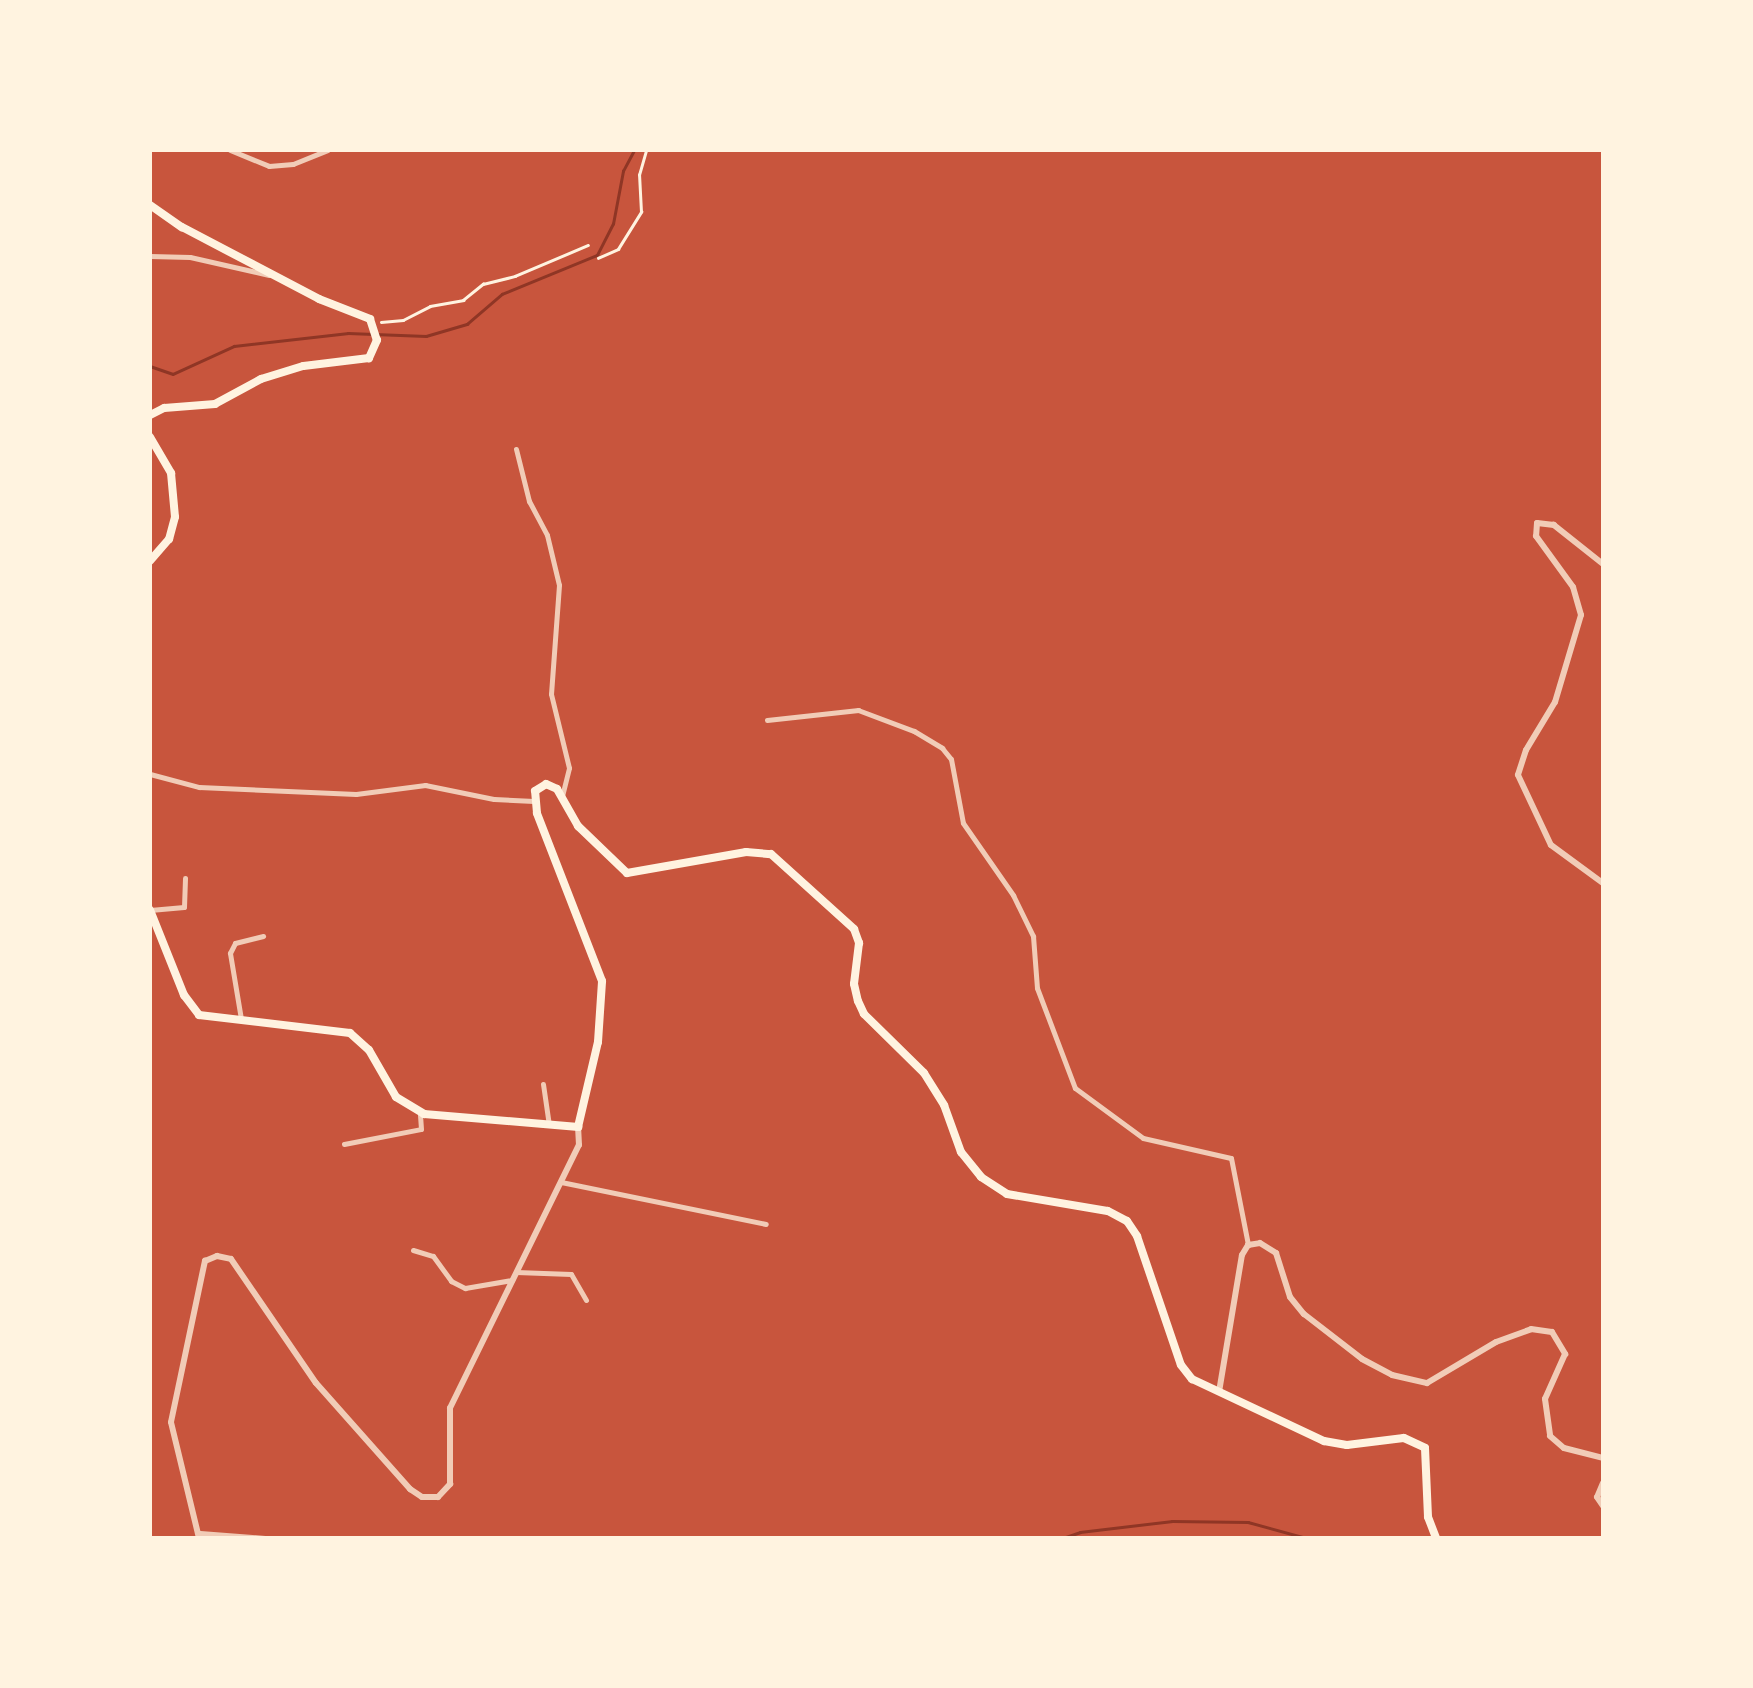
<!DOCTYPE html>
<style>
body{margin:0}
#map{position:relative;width:1753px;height:1688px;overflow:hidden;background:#c8553d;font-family:Helvetica,sans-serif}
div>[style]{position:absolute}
.stream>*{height:2.5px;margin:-1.25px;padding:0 1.25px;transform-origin:1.25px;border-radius:1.25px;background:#8f3625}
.path>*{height:2.5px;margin:-1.25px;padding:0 1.25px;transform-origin:1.25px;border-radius:1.25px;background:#fff3e0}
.minor>*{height:5px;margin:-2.5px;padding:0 2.5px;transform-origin:2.5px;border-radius:2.5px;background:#f1ccb7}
.tertiary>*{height:6px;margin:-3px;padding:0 3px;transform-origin:3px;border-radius:3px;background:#f1ccb7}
.secondary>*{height:8px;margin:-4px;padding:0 4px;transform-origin:4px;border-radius:4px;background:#fff3e0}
span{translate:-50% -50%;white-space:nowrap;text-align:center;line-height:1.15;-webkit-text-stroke:10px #fff3e0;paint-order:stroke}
.frame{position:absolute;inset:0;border:152px solid #fff3e0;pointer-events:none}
</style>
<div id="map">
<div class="stream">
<i style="left:150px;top:366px;width:24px;rotate:19deg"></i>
<i style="left:173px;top:374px;width:67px;rotate:-24.7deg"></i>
<i style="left:234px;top:346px;width:115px;rotate:-6.5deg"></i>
<i style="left:348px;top:333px;width:78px;rotate:2.2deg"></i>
<i style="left:426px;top:336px;width:43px;rotate:-16.3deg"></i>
<i style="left:467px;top:324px;width:46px;rotate:-40.6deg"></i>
<i style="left:502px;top:294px;width:103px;rotate:-22.3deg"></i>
<i style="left:597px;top:255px;width:35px;rotate:-63deg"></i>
<i style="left:613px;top:224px;width:54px;rotate:-79.3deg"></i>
<i style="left:623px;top:171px;width:24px;rotate:-62deg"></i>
<i style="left:1063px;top:1538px;width:18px;rotate:-19deg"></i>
<i style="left:1080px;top:1532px;width:93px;rotate:-6.8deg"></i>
<i style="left:1172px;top:1521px;width:76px;rotate:0.8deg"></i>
<i style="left:1248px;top:1522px;width:60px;rotate:15.4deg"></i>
</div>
<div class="path">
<i style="left:598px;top:258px;width:22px;rotate:-24deg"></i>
<i style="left:618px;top:249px;width:44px;rotate:-58.1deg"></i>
<i style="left:641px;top:212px;width:37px;rotate:-93deg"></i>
<i style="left:639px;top:175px;width:26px;rotate:-74deg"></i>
<i style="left:381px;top:322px;width:22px;rotate:-5deg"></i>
<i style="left:403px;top:320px;width:30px;rotate:-27deg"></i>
<i style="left:430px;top:306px;width:34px;rotate:-10deg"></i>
<i style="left:463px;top:300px;width:26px;rotate:-39deg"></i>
<i style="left:483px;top:284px;width:33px;rotate:-14deg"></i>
<i style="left:515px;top:276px;width:79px;rotate:-23deg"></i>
</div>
<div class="minor">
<i style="left:230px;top:150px;width:42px;rotate:22.3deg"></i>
<i style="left:269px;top:166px;width:24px;rotate:-5deg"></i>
<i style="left:293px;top:164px;width:37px;rotate:-22deg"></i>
<i style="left:150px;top:256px;width:40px;rotate:1.4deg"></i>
<i style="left:190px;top:257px;width:81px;rotate:12.8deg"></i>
<i style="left:516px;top:449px;width:54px;rotate:76deg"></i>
<i style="left:529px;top:501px;width:38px;rotate:62deg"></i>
<i style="left:547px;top:535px;width:51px;rotate:76.5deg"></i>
<i style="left:559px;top:585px;width:109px;rotate:94.2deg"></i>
<i style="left:551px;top:694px;width:76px;rotate:76.3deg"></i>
<i style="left:569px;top:768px;width:30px;rotate:104deg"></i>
<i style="left:767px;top:720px;width:92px;rotate:-6.3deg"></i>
<i style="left:858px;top:710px;width:60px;rotate:20.6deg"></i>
<i style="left:914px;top:731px;width:33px;rotate:31deg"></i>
<i style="left:942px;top:748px;width:14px;rotate:51deg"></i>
<i style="left:951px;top:759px;width:65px;rotate:79.4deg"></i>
<i style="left:963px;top:823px;width:88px;rotate:55.2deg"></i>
<i style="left:1013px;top:895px;width:46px;rotate:64deg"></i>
<i style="left:1033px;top:936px;width:52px;rotate:85.6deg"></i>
<i style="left:1037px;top:988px;width:107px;rotate:69.2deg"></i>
<i style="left:1075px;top:1088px;width:84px;rotate:36.3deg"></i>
<i style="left:1143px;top:1138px;width:90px;rotate:12.8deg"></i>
<i style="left:1231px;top:1158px;width:89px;rotate:78.9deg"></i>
<i style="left:150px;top:774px;width:51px;rotate:14.9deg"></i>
<i style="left:199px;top:787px;width:157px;rotate:2.6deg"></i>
<i style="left:356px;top:794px;width:70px;rotate:-7.4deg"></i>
<i style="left:425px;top:785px;width:70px;rotate:11.5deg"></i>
<i style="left:494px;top:799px;width:40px;rotate:2.9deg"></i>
<i style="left:150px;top:910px;width:34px;rotate:-5deg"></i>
<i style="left:184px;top:907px;width:29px;rotate:-88deg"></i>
<i style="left:241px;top:1019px;width:67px;rotate:-99.5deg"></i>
<i style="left:230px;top:953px;width:11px;rotate:-63deg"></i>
<i style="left:235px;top:943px;width:29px;rotate:-14deg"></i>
<i style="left:543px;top:1084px;width:41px;rotate:81.7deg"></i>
<i style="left:344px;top:1144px;width:78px;rotate:-11deg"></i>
<i style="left:421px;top:1129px;width:16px;rotate:-94deg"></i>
<i style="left:561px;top:1182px;width:209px;rotate:11.6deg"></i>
<i style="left:413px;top:1250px;width:21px;rotate:17deg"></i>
<i style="left:433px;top:1256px;width:31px;rotate:54deg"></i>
<i style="left:451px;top:1281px;width:16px;rotate:27deg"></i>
<i style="left:465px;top:1288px;width:48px;rotate:-9.7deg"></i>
<i style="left:516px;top:1272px;width:55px;rotate:2.1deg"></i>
<i style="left:571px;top:1274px;width:30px;rotate:60deg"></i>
<i style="left:200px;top:1533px;width:65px;rotate:4.4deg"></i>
<i style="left:572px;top:1538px;width:24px"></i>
</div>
<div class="tertiary">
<i style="left:1603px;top:564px;width:63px;rotate:-141.5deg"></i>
<i style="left:1554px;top:525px;width:17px;rotate:-173deg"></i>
<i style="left:1537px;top:523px;width:13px;rotate:94deg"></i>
<i style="left:1536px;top:536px;width:63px;rotate:54deg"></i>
<i style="left:1573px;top:587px;width:29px;rotate:74deg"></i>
<i style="left:1581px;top:615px;width:91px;rotate:106.6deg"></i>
<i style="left:1555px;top:702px;width:56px;rotate:121.1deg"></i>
<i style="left:1526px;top:750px;width:26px;rotate:108deg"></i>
<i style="left:1518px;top:775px;width:77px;rotate:64.8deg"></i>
<i style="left:1551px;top:845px;width:64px;rotate:36.2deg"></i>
<i style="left:1219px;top:1392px;width:139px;rotate:-80.5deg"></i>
<i style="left:1242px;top:1255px;width:12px;rotate:-59deg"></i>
<i style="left:1248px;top:1245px;width:12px;rotate:-9deg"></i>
<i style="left:1260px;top:1243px;width:19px;rotate:32deg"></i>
<i style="left:1276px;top:1253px;width:46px;rotate:72.3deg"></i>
<i style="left:1290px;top:1297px;width:22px;rotate:51deg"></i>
<i style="left:1304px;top:1314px;width:73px;rotate:37.8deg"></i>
<i style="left:1362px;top:1359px;width:34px;rotate:28deg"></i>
<i style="left:1392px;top:1375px;width:36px;rotate:13deg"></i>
<i style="left:1427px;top:1383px;width:80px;rotate:-30.7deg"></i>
<i style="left:1496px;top:1342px;width:37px;rotate:-20deg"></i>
<i style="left:1531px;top:1329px;width:21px;rotate:8deg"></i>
<i style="left:1552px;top:1332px;width:26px;rotate:59deg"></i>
<i style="left:1565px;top:1354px;width:49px;rotate:114deg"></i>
<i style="left:1545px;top:1399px;width:37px;rotate:82deg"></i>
<i style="left:1550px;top:1436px;width:18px;rotate:41deg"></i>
<i style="left:1564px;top:1448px;width:40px;rotate:14.4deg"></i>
<i style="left:1603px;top:1483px;width:15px;rotate:113deg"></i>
<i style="left:1597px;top:1497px;width:11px;rotate:56deg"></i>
<i style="left:199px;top:1538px;width:119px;rotate:-103.6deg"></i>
<i style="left:171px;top:1422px;width:165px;rotate:-78.1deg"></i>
<i style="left:205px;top:1261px;width:13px;rotate:-23deg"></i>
<i style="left:217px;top:1256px;width:14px;rotate:12deg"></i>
<i style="left:231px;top:1259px;width:150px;rotate:55.6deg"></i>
<i style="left:316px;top:1383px;width:142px;rotate:48.4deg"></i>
<i style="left:410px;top:1489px;width:14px;rotate:34deg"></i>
<i style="left:422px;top:1497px;width:16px"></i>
<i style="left:438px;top:1497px;width:18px;rotate:-47deg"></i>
<i style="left:450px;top:1484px;width:76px;rotate:-90deg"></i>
<i style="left:450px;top:1408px;width:293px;rotate:-63.9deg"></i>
<i style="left:579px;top:1145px;width:18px;rotate:-93deg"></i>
</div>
<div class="secondary">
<i style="left:150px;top:205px;width:39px;rotate:35deg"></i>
<i style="left:182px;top:227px;width:155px;rotate:27.7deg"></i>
<i style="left:319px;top:299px;width:55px;rotate:21.4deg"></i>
<i style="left:370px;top:319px;width:22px;rotate:72deg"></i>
<i style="left:377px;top:340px;width:20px;rotate:114deg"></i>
<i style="left:369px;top:358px;width:66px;rotate:173.1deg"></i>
<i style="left:303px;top:366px;width:44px;rotate:162.8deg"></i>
<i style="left:261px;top:379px;width:52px;rotate:151.5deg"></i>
<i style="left:215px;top:404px;width:51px;rotate:175.5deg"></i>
<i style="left:164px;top:408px;width:16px;rotate:153deg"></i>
<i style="left:150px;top:437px;width:42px;rotate:59.7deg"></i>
<i style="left:171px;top:473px;width:44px;rotate:84.8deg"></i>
<i style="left:175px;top:517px;width:23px;rotate:105deg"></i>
<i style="left:169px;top:539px;width:29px;rotate:131deg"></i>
<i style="left:150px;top:910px;width:92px;rotate:68.2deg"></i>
<i style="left:184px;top:995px;width:25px;rotate:53deg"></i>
<i style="left:199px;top:1015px;width:152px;rotate:6.8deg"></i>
<i style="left:350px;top:1033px;width:25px;rotate:42deg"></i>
<i style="left:369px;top:1050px;width:54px;rotate:60.1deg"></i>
<i style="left:396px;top:1097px;width:33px;rotate:31deg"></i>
<i style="left:424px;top:1114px;width:155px;rotate:4.8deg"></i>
<i style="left:578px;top:1127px;width:87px;rotate:-76.8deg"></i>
<i style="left:598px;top:1042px;width:61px;rotate:-86.2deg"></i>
<i style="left:602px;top:981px;width:180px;rotate:-111.2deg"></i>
<i style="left:537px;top:813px;width:22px;rotate:-95deg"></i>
<i style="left:535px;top:791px;width:13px;rotate:-32deg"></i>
<i style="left:546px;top:784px;width:12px;rotate:24deg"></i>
<i style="left:557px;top:789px;width:43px;rotate:60.4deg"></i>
<i style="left:578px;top:826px;width:68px;rotate:43.8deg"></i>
<i style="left:627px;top:873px;width:121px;rotate:-10deg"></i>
<i style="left:746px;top:852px;width:25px;rotate:5deg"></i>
<i style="left:771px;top:854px;width:112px;rotate:42.1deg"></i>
<i style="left:854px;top:929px;width:15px;rotate:70deg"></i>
<i style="left:859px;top:943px;width:41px;rotate:97deg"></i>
<i style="left:854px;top:984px;width:17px;rotate:77deg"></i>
<i style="left:858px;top:1001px;width:14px;rotate:65deg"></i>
<i style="left:864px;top:1014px;width:84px;rotate:44.5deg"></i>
<i style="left:924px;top:1073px;width:38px;rotate:58deg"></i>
<i style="left:944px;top:1105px;width:50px;rotate:70.1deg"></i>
<i style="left:961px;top:1152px;width:32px;rotate:51deg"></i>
<i style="left:981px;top:1177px;width:31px;rotate:33deg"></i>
<i style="left:1007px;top:1194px;width:102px;rotate:9.6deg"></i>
<i style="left:1108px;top:1211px;width:21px;rotate:28deg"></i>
<i style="left:1127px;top:1221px;width:18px;rotate:56deg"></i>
<i style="left:1137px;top:1236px;width:136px;rotate:71.2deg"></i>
<i style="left:1181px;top:1365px;width:18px;rotate:52deg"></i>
<i style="left:1192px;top:1379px;width:146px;rotate:25.2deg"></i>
<i style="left:1324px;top:1441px;width:23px;rotate:10deg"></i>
<i style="left:1347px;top:1445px;width:57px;rotate:-7deg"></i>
<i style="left:1404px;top:1438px;width:23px;rotate:25deg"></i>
<i style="left:1425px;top:1448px;width:69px;rotate:87.5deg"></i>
<i style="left:1428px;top:1517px;width:22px;rotate:69deg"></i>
</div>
<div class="frame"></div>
</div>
